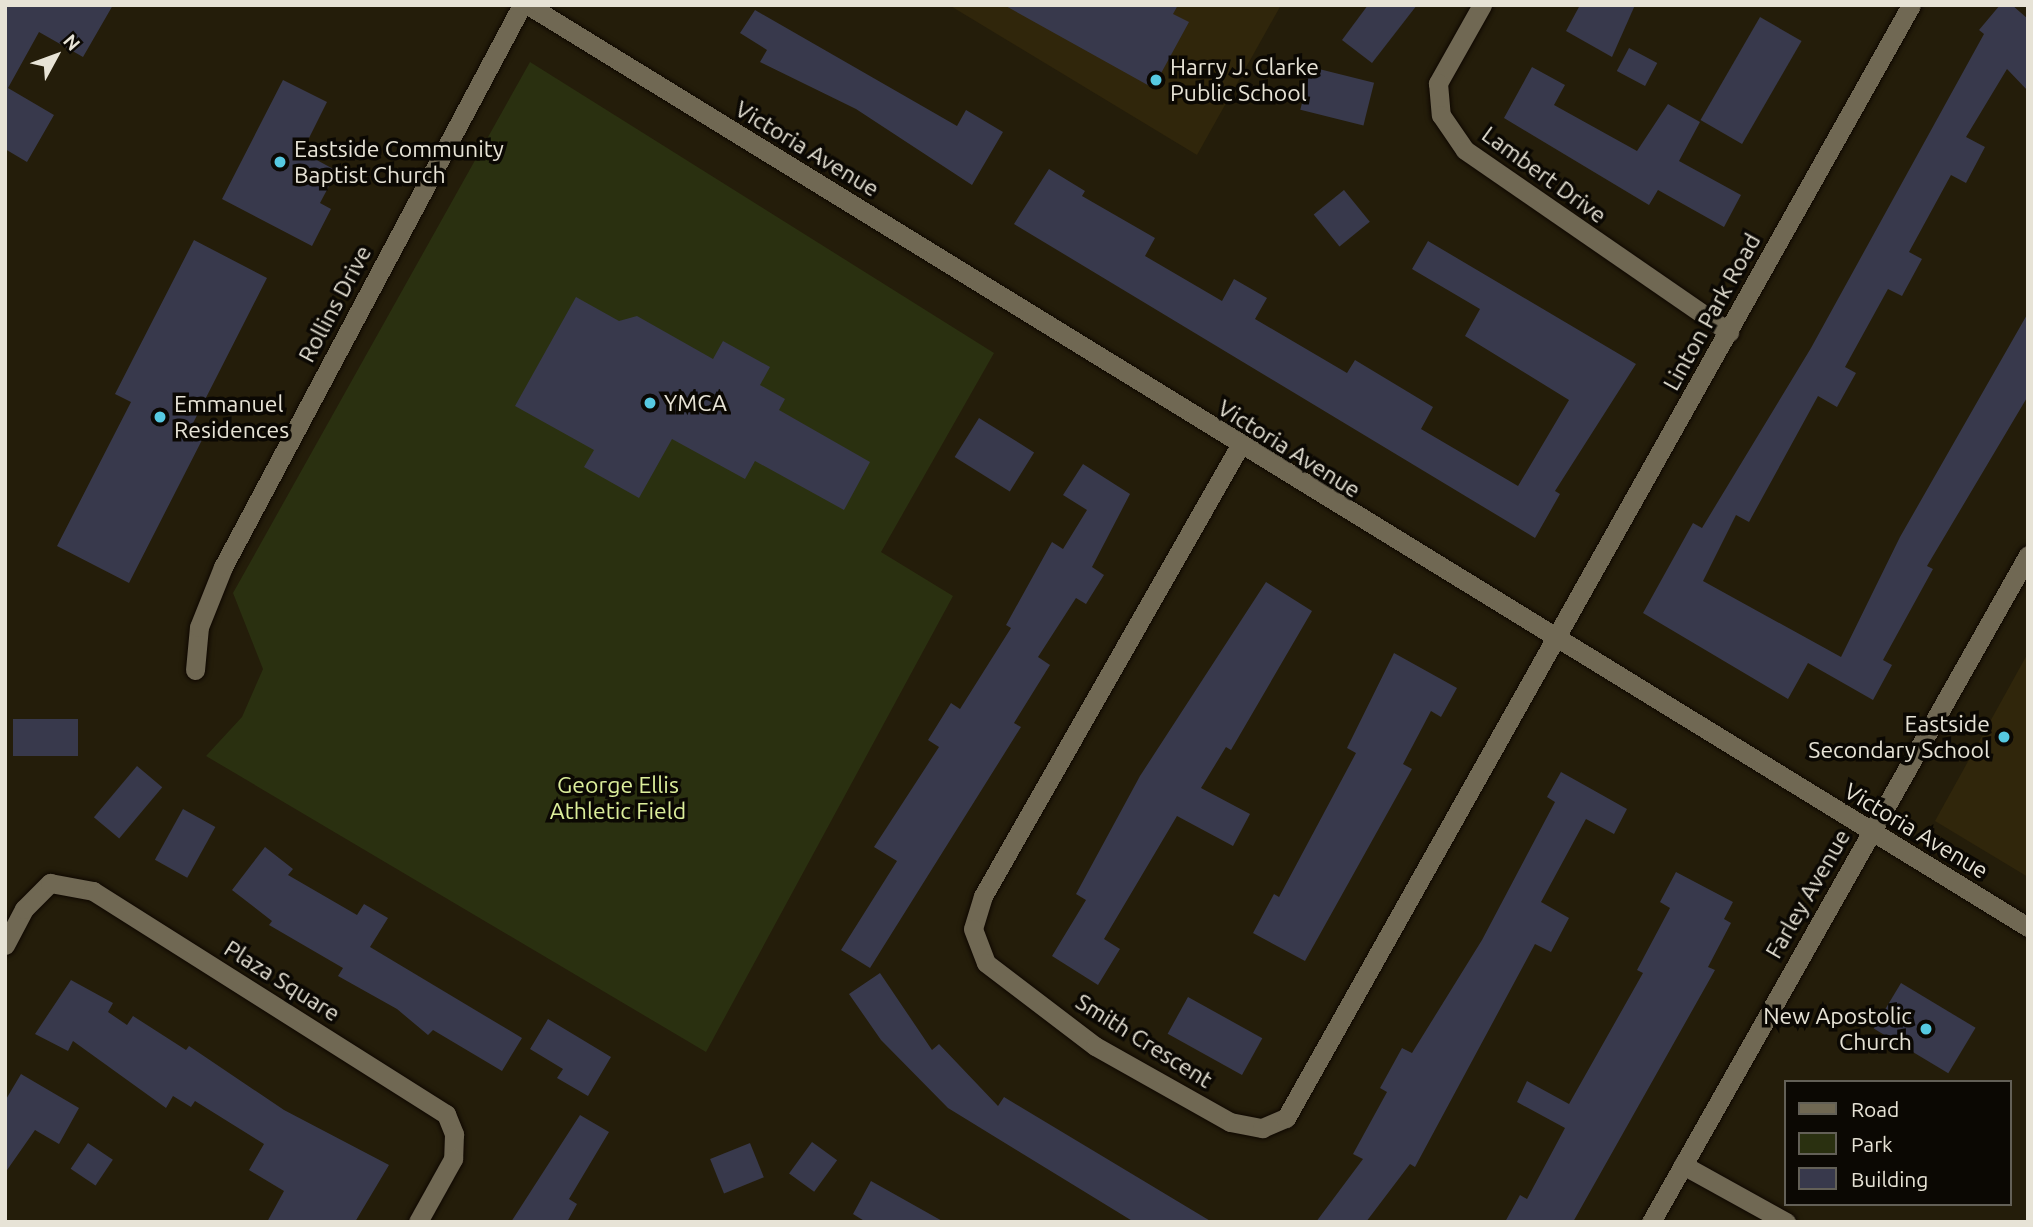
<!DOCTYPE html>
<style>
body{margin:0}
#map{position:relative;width:2033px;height:1227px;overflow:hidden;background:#241d0a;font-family:Ubuntu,sans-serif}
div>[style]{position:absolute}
.built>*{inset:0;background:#30260b}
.green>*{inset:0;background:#2a3010}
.building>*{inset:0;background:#38394c;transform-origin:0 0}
.roads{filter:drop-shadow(0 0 2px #0e0700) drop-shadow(0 0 2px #0e0700)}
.minor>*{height:19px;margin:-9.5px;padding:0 9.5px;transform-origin:9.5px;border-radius:9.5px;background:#706853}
.tertiary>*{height:19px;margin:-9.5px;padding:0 9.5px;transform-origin:9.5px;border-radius:9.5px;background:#706853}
.dots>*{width:19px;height:19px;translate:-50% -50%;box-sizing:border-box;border:4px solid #0b0803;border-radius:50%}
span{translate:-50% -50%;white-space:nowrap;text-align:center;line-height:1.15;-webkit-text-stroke:7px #0b0803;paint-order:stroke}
.poi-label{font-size:23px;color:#e7e3d6}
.left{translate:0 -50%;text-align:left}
.right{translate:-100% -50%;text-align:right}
.street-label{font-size:23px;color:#e7e3d6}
.park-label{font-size:23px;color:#dcee9b}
.frame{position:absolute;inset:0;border:7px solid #e7e3d6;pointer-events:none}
.legend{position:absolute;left:1784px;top:1080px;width:228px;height:126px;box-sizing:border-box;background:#0b0803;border:2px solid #636057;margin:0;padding:9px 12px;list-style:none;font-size:21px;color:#e7e3d6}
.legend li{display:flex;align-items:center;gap:14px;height:35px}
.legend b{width:35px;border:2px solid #636057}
.north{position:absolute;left:21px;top:21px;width:70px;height:70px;-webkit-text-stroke:5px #0b0803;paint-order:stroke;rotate:49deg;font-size:19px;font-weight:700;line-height:28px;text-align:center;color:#e7e3d6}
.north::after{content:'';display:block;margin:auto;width:24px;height:32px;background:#e7e3d6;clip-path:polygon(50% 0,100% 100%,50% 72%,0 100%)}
</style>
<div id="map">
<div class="built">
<i style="clip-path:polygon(949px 5px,1281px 5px,1197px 155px)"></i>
<i style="clip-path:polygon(2028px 653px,2028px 877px,1935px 821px)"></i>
</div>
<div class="green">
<i style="clip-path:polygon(530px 62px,994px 353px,881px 552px,953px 596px,706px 1052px,206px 756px,242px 717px,263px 669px,233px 593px)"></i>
</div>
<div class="building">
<i style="clip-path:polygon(5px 5px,113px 5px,83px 57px,39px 32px,8px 88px,54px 115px,27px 162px,5px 149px)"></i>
<i style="clip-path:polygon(1004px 5px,1178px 5px,1173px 14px,1189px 22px,1153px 88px)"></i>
<i style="clip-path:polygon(1368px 5px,1417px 5px,1372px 63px,1342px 40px)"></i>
<i style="clip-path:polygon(1580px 5px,1635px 5px,1612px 57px,1566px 31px)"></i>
<i style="clip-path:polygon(2000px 5px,2012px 5px,2028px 19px,2028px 91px,2007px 69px,1966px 137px,1985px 147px,1966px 183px,1951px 175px,1909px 252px,1922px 259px,1902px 296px,1888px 289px,1845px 367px,1856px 373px,1837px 407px,1818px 396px,1749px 522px,1736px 515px,1703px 581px,1841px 657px,1900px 537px,2028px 313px,2028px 396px,1927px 566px,1933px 569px,1883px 660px,1892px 665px,1873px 700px,1808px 663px,1788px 699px,1643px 613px,1693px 523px,1702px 528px,1811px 348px,1984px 34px,1979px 30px)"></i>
<i style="clip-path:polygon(755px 10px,957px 126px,966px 110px,1003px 132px,972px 185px,856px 109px,760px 62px,767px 50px,740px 33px)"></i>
<i style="left:1760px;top:17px;width:48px;height:119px;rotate:30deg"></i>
<i style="left:1629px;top:48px;width:32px;height:26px;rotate:28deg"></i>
<i style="left:1311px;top:67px;width:65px;height:44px;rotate:14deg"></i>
<i style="clip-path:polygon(1532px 67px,1565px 85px,1554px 105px,1637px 151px,1668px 104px,1700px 122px,1679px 161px,1741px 195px,1724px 227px,1658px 190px,1649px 205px,1504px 118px)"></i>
<i style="clip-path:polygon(283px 80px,327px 102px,302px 152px,337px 171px,320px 203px,331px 209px,312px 246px,222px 199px)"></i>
<i style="clip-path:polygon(1049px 169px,1085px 191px,1082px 196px,1155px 238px,1145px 256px,1222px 301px,1234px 279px,1267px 298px,1255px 319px,1347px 373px,1355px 360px,1433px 407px,1421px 429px,1518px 486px,1569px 400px,1465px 336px,1480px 309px,1412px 269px,1428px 241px,1636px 364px,1555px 491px,1560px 494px,1535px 538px,1014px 224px)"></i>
<i style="left:1344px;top:190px;width:41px;height:39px;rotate:51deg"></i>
<i style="clip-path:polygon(194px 240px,267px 278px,188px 433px,202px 440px,129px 583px,57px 546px,131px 402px,115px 394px)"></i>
<i style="clip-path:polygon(576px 297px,619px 321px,637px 316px,713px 359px,723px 341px,770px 367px,760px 385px,785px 399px,779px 410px,870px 462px,844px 510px,755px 461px,745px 479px,672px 439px,639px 498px,584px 467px,594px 450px,515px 406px)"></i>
<i style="left:979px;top:418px;width:65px;height:46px;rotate:32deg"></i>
<i style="clip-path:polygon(1083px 464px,1130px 494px,1092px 567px,1104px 575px,1086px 604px,1076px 598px,1038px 657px,1050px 665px,1014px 723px,1021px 727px,870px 968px,841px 950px,897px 861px,874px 847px,939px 747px,928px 740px,951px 703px,960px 709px,1011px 628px,1006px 625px,1052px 542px,1063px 549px,1087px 510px,1063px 495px)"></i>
<i style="clip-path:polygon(1266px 582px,1312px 611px,1231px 750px,1226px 747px,1201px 788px,1250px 814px,1233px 846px,1177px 816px,1104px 939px,1120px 949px,1098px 985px,1052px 956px,1086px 900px,1076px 894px,1140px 776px)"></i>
<i style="clip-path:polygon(1394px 653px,1457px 688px,1441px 717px,1431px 711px,1403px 764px,1412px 769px,1305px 961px,1253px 933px,1274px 894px,1279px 897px,1356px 753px,1347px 748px)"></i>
<i style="left:13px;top:719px;width:65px;height:37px"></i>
<i style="left:137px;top:766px;width:33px;height:67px;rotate:40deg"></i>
<i style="clip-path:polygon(1561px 772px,1627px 809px,1614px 834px,1586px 819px,1541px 902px,1569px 918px,1551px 952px,1535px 944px,1415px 1167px,1410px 1164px,1366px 1222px,1316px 1222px,1363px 1159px,1353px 1154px,1387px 1092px,1380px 1088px,1402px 1048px,1412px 1053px,1482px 940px,1555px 802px,1547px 797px)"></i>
<i style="left:183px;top:809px;width:37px;height:58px;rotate:29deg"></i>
<i style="clip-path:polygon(265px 847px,293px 869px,288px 875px,357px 915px,364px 904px,388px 918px,370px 947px,522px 1038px,502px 1071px,433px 1030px,428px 1035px,397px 1009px,338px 976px,343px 968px,269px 925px,272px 921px,232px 890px)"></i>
<i style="clip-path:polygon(1676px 872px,1733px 902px,1724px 919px,1731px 923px,1708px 967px,1715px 970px,1573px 1222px,1505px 1222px,1520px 1195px,1527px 1199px,1565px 1128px,1517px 1102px,1527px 1081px,1569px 1104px,1643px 973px,1637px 970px,1670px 908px,1660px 902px)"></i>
<i style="clip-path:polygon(880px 973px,932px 1050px,939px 1044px,998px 1106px,1004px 1097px,1212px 1222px,1134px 1222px,948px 1108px,881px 1040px,849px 994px)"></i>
<i style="clip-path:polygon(71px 980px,113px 1003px,108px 1012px,127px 1025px,133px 1016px,186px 1050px,189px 1046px,284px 1110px,389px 1165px,355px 1222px,267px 1222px,284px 1191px,249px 1170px,264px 1144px,195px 1101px,191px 1107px,173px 1096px,166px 1108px,73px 1041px,68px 1051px,35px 1034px)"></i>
<i style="left:1901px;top:983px;width:87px;height:53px;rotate:31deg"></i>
<i style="left:1188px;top:997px;width:85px;height:42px;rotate:29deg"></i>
<i style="clip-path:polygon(548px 1019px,611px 1057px,588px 1096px,557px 1078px,563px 1069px,530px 1049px)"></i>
<i style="clip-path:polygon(21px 1074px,79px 1108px,59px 1144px,35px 1130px,5px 1173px,5px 1101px)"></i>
<i style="clip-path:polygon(580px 1115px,609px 1132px,569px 1199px,577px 1204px,567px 1222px,511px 1222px)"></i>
<i style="left:812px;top:1142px;width:31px;height:39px;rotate:36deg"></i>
<i style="left:88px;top:1143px;width:30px;height:31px;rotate:34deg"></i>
<i style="left:750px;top:1143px;width:37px;height:43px;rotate:68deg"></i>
<i style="clip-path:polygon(871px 1181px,944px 1222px,866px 1222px,853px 1214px)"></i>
</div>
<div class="roads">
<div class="minor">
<i style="left:1482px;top:5px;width:90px;rotate:119.4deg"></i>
<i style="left:1438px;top:83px;width:32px;rotate:85deg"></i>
<i style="left:1441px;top:115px;width:42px;rotate:55.6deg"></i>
<i style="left:1465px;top:150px;width:321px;rotate:34.6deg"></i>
<i style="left:1239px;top:447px;width:517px;rotate:119.69deg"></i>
<i style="left:983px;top:896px;width:34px;rotate:107deg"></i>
<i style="left:973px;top:929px;width:36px;rotate:69deg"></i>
<i style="left:986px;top:963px;width:137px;rotate:37.3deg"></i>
<i style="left:1095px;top:1046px;width:155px;rotate:29.4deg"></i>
<i style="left:1230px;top:1122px;width:33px;rotate:11deg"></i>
<i style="left:1262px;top:1128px;width:26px;rotate:-23deg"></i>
<i style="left:1286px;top:1118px;width:1276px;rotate:-60.68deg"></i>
<i style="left:195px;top:670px;width:43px;rotate:-84.7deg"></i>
<i style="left:199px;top:627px;width:65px;rotate:-68.2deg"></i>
<i style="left:223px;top:567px;width:637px;rotate:-61.99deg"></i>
<i style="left:5px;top:945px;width:41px;rotate:-62.2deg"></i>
<i style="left:24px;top:909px;width:37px;rotate:-45deg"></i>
<i style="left:50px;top:883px;width:44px;rotate:10.5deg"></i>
<i style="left:93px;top:891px;width:418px;rotate:32.3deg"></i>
<i style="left:446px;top:1114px;width:22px;rotate:68deg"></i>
<i style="left:454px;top:1134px;width:25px;rotate:92deg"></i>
<i style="left:453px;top:1159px;width:72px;rotate:119.1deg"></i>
<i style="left:1683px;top:1165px;width:118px;rotate:29deg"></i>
</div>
<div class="tertiary">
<i style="left:528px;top:5px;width:1761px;rotate:31.58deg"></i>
<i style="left:1651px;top:1222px;width:766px;rotate:-60.52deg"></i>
</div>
</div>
<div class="dots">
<i style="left:1156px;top:80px;background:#56c9e1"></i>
<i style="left:280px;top:162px;background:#56c9e1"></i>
<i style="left:650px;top:403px;background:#56c9e1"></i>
<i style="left:160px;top:417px;background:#56c9e1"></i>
<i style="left:2004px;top:737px;background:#56c9e1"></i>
<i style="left:1926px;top:1029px;background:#56c9e1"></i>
</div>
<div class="poi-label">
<span class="left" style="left:1170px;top:80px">Harry J. Clarke<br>Public School</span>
<span class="left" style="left:294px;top:162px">Eastside Community<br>Baptist Church</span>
<span class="left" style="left:664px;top:403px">YMCA</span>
<span class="left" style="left:174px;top:417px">Emmanuel<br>Residences</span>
<span class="right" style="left:1990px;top:737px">Eastside<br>Secondary School</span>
<span class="right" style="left:1912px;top:1029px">New Apostolic<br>Church</span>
</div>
<div class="street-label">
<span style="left:807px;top:149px;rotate:31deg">Victoria Avenue</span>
<span style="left:1544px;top:175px;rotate:36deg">Lambert Drive</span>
<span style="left:335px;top:304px;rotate:-62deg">Rollins Drive</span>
<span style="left:1712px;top:312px;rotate:-61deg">Linton Park Road</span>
<span style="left:1289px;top:449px;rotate:32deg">Victoria Avenue</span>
<span style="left:1916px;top:831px;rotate:31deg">Victoria Avenue</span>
<span style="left:1808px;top:894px;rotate:-60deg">Farley Avenue</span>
<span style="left:282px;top:981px;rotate:32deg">Plaza Square</span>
<span style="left:1144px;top:1041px;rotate:32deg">Smith Crescent</span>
</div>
<div class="park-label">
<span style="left:618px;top:798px">George Ellis<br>Athletic Field</span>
</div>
<div class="frame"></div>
<ul class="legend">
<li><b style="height:9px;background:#706853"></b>Road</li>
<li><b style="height:19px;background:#2a3010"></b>Park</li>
<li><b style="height:19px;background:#38394c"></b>Building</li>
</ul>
<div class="north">N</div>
</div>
